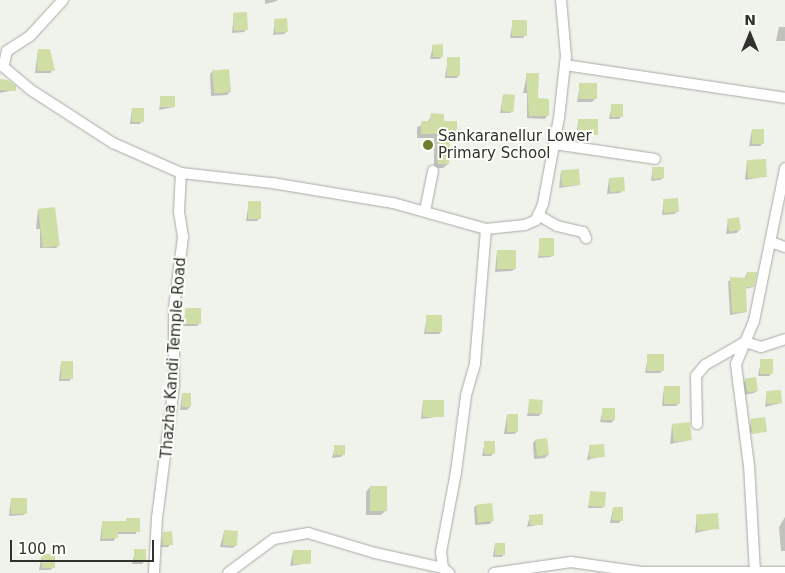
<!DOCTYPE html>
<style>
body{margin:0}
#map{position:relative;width:785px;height:573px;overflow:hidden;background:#f0f2ec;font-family:"DejaVu Sans",sans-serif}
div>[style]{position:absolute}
.shadow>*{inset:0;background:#0003}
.building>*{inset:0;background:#cedea4;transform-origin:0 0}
.roads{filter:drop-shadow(0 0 1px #a8aaa5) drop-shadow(0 0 1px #a8aaa5)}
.minor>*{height:10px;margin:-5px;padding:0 5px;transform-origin:5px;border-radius:5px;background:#fff}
.dots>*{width:14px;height:14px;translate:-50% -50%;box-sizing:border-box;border:2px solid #fdfff9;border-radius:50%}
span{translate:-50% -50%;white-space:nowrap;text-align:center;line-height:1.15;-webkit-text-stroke:4px #fdfff9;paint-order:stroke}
.poi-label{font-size:15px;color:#313230}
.left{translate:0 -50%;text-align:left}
.street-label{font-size:15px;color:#313230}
.north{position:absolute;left:725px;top:10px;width:50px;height:50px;-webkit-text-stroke:4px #fdfff9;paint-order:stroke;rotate:0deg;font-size:14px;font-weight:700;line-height:20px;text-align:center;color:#313230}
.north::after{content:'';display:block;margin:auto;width:18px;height:22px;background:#313230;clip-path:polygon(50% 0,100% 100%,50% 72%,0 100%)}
.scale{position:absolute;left:10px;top:540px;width:144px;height:22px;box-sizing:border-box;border:2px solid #313230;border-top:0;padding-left:6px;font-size:15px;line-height:18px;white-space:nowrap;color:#313230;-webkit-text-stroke:4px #fdfff9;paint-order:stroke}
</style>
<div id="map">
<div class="shadow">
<i style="clip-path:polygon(265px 0,277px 0,277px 1px,265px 4px)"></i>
<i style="clip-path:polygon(234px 14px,247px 29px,244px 32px,232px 33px)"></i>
<i style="clip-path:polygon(275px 21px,287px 31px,284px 34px,273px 35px)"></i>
<i style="clip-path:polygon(513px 21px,525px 35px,523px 38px,510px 38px)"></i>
<i style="clip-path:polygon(779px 27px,785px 27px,785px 41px,776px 41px)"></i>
<i style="clip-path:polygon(433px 46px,442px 57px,439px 59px,430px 59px)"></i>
<i style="clip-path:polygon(38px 50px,49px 50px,53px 62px,51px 73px,35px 73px)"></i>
<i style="clip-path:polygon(448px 58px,459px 75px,457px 78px,445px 78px)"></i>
<i style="clip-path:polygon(213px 71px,230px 92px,227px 95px,211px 96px,210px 74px)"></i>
<i style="clip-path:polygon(527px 74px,547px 116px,545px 119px,527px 118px,527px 93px,523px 93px)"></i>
<i style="clip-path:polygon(0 81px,14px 90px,0 93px)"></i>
<i style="clip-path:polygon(580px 84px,595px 99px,592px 102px,577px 102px)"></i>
<i style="clip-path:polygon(503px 96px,513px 111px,510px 113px,500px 113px)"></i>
<i style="clip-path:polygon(161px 98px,174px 107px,159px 110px)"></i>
<i style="clip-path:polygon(612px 105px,622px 116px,619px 119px,609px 119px)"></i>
<i style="clip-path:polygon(132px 109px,142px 121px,140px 124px,130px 124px)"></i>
<i style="clip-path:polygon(432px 115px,455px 134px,448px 138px,448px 164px,443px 168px,434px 168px,434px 138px,417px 138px,417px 127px,427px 123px)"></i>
<i style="clip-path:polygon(578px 122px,597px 134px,576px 138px)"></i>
<i style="clip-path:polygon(752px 130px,763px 143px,760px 146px,749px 146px)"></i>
<i style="clip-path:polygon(747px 161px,766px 176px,745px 180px)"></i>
<i style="clip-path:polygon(653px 168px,663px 178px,660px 180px,651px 181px)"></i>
<i style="clip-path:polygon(561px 171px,579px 185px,559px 188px)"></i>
<i style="clip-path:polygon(609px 179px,623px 190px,620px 193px,607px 194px)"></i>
<i style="clip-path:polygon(664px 200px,677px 211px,675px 214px,662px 215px)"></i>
<i style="clip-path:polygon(249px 202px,260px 218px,257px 221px,246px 221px)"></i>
<i style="clip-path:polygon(38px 209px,59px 245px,56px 248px,40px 248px,40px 229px,36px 229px)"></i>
<i style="clip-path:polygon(728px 220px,739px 230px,737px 233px,726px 234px)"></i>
<i style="clip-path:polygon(540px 240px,553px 254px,551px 257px,538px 258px)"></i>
<i style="clip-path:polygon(497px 251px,515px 269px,512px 271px,495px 272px)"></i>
<i style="clip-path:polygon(747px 273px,753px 287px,745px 289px,746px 312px,730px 315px,728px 281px,744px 279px)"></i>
<i style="clip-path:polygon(186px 309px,200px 323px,197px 326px,183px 326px)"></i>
<i style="clip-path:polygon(427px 317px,441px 332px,439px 334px,424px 334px)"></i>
<i style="clip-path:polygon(648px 356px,663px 370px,660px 373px,645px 373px)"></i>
<i style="clip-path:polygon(761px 361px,772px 373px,769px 376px,758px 376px)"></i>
<i style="clip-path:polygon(61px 362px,72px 378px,69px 381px,59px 381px)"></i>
<i style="clip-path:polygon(745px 380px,757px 391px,754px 393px,744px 395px,743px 383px)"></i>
<i style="clip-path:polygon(664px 387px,679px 403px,676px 406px,662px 406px)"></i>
<i style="clip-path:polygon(767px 393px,781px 403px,765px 407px)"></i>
<i style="clip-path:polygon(182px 394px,190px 407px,187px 410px,180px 410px)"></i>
<i style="clip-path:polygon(423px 401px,443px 416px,421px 419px)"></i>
<i style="clip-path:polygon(530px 401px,541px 413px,539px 416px,527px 416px)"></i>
<i style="clip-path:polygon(603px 409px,614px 420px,611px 423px,600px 422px)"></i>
<i style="clip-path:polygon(507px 415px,517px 432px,514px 434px,504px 434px)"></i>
<i style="clip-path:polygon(751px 420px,766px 431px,749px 433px)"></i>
<i style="clip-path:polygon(672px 425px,690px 440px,670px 444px)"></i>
<i style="clip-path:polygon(535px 440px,548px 455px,545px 458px,534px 459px,533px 443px)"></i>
<i style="clip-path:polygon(485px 442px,494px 453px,491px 456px,482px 456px)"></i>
<i style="clip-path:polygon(590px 446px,603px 456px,587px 460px)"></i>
<i style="clip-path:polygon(335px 447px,344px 454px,341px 457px,332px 458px)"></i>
<i style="clip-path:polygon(370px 487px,386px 510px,381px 515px,366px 515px,366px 492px)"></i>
<i style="clip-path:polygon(591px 493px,605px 505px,602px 508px,588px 508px)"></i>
<i style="clip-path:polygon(11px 499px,26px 513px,23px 515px,9px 516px)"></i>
<i style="clip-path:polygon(477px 505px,492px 521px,490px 524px,475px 525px,474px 507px)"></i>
<i style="clip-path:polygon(613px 508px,621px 520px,619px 523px,610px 523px)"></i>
<i style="clip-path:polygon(530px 516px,542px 524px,527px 527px)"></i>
<i style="clip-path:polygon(697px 516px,718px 528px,695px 533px)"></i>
<i style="clip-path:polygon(785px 517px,785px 551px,781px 551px,779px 527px)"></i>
<i style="clip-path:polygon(139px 520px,136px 534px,117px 534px,114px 541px,100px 541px,102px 523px)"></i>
<i style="clip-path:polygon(224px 532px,236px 545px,233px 548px,220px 547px)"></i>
<i style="clip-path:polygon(164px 533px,171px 544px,168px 547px,160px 547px)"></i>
<i style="clip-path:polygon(495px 544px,504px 555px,501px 557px,493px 557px)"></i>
<i style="clip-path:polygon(135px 551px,144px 562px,142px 564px,132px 564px)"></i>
<i style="clip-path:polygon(293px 552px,310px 563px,290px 566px)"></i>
<i style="clip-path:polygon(42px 555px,53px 568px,50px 570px,39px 570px)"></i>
</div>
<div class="building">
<i style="left:247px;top:12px;width:18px;height:14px;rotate:87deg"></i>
<i style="left:287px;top:18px;width:14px;height:13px;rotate:86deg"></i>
<i style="left:512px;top:20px;width:15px;height:16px"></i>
<i style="clip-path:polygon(443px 44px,443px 57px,433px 57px,432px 45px)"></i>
<i style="clip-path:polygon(38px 49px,50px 49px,55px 71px,37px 71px)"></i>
<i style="left:447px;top:57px;width:13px;height:19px"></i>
<i style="left:229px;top:69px;width:23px;height:17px;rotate:85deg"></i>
<i style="clip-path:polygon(526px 73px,539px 73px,538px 98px,549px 99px,549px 116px,529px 116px)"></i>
<i style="clip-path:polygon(0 79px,8px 80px,16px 86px,16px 91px,0 90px)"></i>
<i style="left:579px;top:83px;width:18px;height:16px"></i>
<i style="left:503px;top:94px;width:12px;height:17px;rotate:5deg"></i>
<i style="left:175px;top:96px;width:11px;height:15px;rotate:90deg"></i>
<i style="left:611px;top:104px;width:12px;height:13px"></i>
<i style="left:132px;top:108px;width:12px;height:14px"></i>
<i style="clip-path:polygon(431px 113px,444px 114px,444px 121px,457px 121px,457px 134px,450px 134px,449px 164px,438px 164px,438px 134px,421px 134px,421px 121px,430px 121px)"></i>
<i style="left:598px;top:119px;width:16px;height:20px;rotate:90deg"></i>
<i style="left:752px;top:129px;width:12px;height:15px"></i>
<i style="left:766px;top:159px;width:18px;height:19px;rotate:87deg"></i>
<i style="clip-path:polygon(652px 167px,664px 167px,664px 178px,653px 179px)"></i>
<i style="left:579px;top:169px;width:16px;height:18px;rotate:86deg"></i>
<i style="left:624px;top:177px;width:14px;height:15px;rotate:86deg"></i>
<i style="left:678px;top:198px;width:14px;height:15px;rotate:86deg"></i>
<i style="left:248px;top:201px;width:13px;height:18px"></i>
<i style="left:55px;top:207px;width:39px;height:17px;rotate:83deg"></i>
<i style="left:739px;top:217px;width:13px;height:12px;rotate:81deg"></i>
<i style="left:539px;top:238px;width:15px;height:18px"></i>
<i style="left:497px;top:250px;width:19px;height:19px"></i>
<i style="clip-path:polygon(747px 272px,757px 272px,754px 287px,746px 287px,747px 312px,732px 313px,730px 277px,746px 278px)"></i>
<i style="left:185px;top:308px;width:16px;height:16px"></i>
<i style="left:426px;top:315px;width:16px;height:17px"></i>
<i style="left:647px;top:354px;width:17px;height:17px"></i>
<i style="left:760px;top:359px;width:13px;height:15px"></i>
<i style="left:61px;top:361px;width:12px;height:18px"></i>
<i style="left:756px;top:377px;width:14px;height:11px;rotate:82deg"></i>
<i style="left:664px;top:386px;width:16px;height:18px"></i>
<i style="left:781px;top:390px;width:13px;height:15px;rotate:86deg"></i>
<i style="left:182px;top:393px;width:9px;height:14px"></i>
<i style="left:529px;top:399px;width:14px;height:14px;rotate:4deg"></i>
<i style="left:423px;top:400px;width:21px;height:17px"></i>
<i style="left:602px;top:408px;width:13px;height:12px"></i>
<i style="left:507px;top:414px;width:11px;height:18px"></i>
<i style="left:765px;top:417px;width:15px;height:15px;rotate:82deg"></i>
<i style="left:690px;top:422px;width:18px;height:18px;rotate:84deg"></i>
<i style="left:547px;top:438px;width:17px;height:12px;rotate:83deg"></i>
<i style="left:484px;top:441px;width:11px;height:13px"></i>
<i style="left:604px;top:444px;width:13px;height:15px;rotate:86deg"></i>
<i style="left:334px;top:445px;width:11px;height:10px"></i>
<i style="left:370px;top:486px;width:17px;height:25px"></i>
<i style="left:590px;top:491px;width:16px;height:15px;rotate:4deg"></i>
<i style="left:11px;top:498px;width:16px;height:16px"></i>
<i style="left:492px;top:503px;width:18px;height:16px;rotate:84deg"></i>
<i style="clip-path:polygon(613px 507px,623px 507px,623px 521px,612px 520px)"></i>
<i style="left:718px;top:513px;width:16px;height:22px;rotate:86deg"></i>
<i style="clip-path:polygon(543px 514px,543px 525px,530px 525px,529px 515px)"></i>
<i style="clip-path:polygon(126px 518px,140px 518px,140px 532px,118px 532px,118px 538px,102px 539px,102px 521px,126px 521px)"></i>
<i style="left:224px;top:530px;width:14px;height:15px;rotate:4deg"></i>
<i style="clip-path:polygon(172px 531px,173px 545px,162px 545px,163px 532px)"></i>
<i style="left:495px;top:543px;width:10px;height:12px"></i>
<i style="left:134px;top:549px;width:12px;height:13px"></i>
<i style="left:293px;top:550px;width:18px;height:14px"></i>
<i style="left:42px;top:554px;width:13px;height:14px"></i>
</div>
<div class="roads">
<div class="minor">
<i style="left:0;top:64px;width:40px;rotate:40deg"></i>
<i style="left:31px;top:90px;width:98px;rotate:32.9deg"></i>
<i style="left:113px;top:143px;width:74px;rotate:23.8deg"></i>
<i style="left:181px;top:173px;width:92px;rotate:6.3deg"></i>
<i style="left:272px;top:183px;width:123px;rotate:9.4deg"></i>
<i style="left:393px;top:203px;width:97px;rotate:15.6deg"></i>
<i style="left:486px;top:229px;width:135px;rotate:94.7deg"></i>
<i style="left:475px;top:364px;width:33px;rotate:106deg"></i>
<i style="left:466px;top:396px;width:77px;rotate:97.5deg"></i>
<i style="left:456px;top:472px;width:81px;rotate:100.6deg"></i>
<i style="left:441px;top:552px;width:16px;rotate:83deg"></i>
<i style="left:443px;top:568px;width:8px;rotate:40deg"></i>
<i style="left:4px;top:64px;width:13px;rotate:-77deg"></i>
<i style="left:7px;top:51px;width:27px;rotate:-33deg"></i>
<i style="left:30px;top:36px;width:49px;rotate:-47.5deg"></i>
<i style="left:565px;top:65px;width:222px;rotate:8.5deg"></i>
<i style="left:554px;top:144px;width:102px;rotate:8.4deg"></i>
<i style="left:425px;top:211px;width:41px;rotate:-78.7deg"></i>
<i style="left:538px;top:215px;width:22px;rotate:30deg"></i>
<i style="left:557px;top:226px;width:27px;rotate:13deg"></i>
<i style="left:583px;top:232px;width:7px;rotate:63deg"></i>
<i style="left:486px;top:229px;width:39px;rotate:-6deg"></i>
<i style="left:525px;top:225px;width:12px;rotate:-24deg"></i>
<i style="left:536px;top:220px;width:17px;rotate:-66deg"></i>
<i style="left:543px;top:204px;width:87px;rotate:-79.5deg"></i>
<i style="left:559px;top:118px;width:62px;rotate:-83.6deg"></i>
<i style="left:566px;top:56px;width:56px;rotate:-95.1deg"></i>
<i style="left:771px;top:242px;width:15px;rotate:20deg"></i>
<i style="left:697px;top:424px;width:48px;rotate:-91.2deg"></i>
<i style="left:696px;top:376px;width:14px;rotate:-51deg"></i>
<i style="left:705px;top:365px;width:46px;rotate:-29.9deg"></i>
<i style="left:745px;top:342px;width:17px;rotate:17deg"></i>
<i style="left:761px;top:347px;width:25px;rotate:-18deg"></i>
<i style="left:755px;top:572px;width:106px;rotate:-93.2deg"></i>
<i style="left:749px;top:466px;width:103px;rotate:-97.3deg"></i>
<i style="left:736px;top:364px;width:47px;rotate:-67.3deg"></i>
<i style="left:754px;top:321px;width:156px;rotate:-78.5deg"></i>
<i style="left:154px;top:573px;width:55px;rotate:-86.9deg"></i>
<i style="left:157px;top:518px;width:134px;rotate:-82.7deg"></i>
<i style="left:174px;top:385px;width:77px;rotate:-90deg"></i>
<i style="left:174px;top:308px;width:72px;rotate:-82.8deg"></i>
<i style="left:183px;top:237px;width:26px;rotate:-99deg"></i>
<i style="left:179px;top:211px;width:38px;rotate:-87deg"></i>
<i style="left:228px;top:573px;width:57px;rotate:-36.5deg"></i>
<i style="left:274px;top:539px;width:35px;rotate:-10deg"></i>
<i style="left:308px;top:533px;width:70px;rotate:16.6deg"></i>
<i style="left:375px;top:553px;width:70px;rotate:12.4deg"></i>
<i style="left:494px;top:573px;width:78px;rotate:-8.1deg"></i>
<i style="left:571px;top:562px;width:71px;rotate:8.1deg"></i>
<i style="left:641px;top:572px;width:144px"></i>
</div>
</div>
<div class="dots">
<i style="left:428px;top:145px;background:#6d7f2e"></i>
</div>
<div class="poi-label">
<span class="left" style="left:438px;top:145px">Sankaranellur Lower<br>Primary School</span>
</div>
<div class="street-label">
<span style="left:174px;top:358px;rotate:-86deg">Thazha Kandi Temple Road</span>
</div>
<div class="north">N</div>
<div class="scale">100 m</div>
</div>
